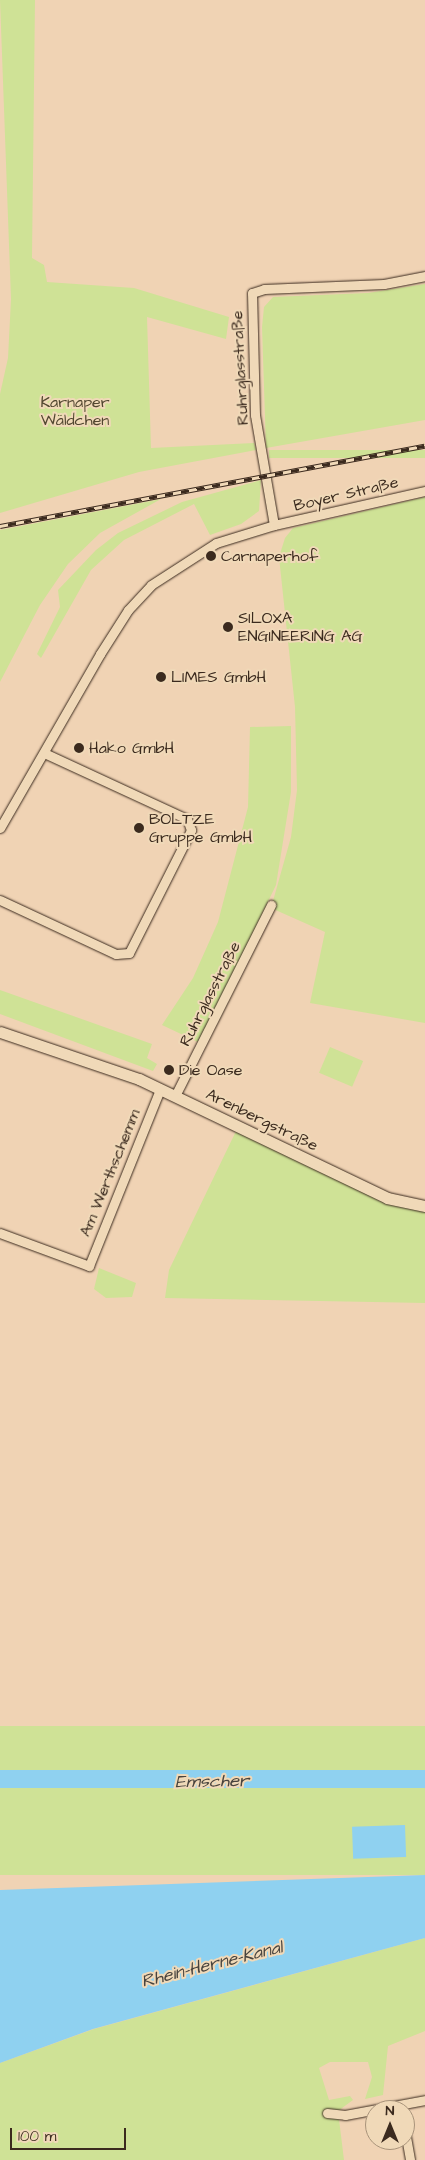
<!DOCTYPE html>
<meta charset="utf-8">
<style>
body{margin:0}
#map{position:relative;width:425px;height:2160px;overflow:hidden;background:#f0d3b4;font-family:"Architects Daughter",sans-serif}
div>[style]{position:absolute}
.green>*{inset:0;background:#cfe296;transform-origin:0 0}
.water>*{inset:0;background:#8fd1f0;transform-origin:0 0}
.roads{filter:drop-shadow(0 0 1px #3b2a1e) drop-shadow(0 0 1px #3b2a1e)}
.minor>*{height:9px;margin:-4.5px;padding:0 4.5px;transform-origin:4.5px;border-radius:4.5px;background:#f0d9b8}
.major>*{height:11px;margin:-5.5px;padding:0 5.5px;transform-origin:5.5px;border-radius:5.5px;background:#f0d9b8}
.rail>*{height:4.5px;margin-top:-2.25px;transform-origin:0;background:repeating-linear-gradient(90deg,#f0d9b8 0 8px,#3b2a1e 0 16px);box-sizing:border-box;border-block:1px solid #3b2a1e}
.dots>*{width:14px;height:14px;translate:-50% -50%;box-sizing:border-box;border:2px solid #f0d9b8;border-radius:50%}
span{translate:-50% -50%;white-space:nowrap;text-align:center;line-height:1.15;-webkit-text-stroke:4px #f0d9b8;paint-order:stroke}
.street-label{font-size:16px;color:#3b2a1e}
.park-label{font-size:16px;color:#514630}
.poi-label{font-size:16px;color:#3b2a1e}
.left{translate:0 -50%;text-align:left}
.water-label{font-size:18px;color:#48433e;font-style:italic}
.north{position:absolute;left:365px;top:2100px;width:50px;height:50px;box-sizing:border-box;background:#f0d9b8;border:1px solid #a8937a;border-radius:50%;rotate:0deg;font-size:14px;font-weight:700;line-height:20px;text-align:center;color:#3b2a1e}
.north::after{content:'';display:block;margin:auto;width:18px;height:22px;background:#3b2a1e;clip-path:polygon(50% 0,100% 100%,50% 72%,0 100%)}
.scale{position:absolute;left:10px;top:2128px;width:116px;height:22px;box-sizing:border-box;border:2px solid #3b2a1e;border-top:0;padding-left:6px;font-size:15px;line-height:18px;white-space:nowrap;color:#3b2a1e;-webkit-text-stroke:4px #f0d9b8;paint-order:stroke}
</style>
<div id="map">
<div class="green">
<i style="clip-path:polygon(0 0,35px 0,32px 258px,44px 265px,47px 282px,134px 288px,229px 317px,226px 339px,147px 317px,151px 448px,254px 443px,256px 450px,139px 472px,0 513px,0 394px,8px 358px,11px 299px)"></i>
<i style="clip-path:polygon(425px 284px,425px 420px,266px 448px,262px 327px,264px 307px,273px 297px,368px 293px)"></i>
<i style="left:425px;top:450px;width:8px;height:156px;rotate:90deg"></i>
<i style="clip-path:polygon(261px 480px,259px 511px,241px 524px,210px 535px,194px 504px,124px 540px,91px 570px,41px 658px,37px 654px,60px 607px,58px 590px,96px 550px,118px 533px,182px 502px)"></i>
<i style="clip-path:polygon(425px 497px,425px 1023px,310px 1003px,325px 932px,271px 908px,291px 837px,297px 790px,295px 707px,279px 557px,285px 538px,293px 528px)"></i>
<i style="clip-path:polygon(161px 499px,100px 533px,68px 564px,40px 605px,0 682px,0 530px)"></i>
<i style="clip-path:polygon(291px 726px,291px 792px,276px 885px,200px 1043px,162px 1025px,193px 978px,218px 922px,248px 807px,250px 727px)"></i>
<i style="clip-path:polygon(0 990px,152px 1044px,147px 1058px,157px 1064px,153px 1071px,0 1014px)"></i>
<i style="left:330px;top:1047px;width:36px;height:28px;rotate:23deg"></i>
<i style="clip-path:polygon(238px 1127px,367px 1189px,425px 1206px,425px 1303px,165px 1298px,169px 1270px)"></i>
<i style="clip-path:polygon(99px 1268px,136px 1283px,132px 1297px,106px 1298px,94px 1289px)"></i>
<i style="left:425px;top:1726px;width:149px;height:425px;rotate:90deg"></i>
<i style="clip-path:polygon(425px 1938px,425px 2031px,388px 2046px,383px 2095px,365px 2099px,372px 2077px,368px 2062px,330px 2062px,319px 2068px,329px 2100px,350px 2096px,353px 2100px,338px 2111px,344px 2160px,0 2160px,0 2063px,94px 2029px)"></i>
</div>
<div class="water">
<i style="left:425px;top:1770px;width:18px;height:425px;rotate:90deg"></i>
<i style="left:405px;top:1825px;width:32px;height:53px;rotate:88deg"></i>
<i style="clip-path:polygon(425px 1875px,425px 1938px,93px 2029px,0 2063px,0 1890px)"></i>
</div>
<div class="roads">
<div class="minor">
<i style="left:274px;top:525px;width:112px;rotate:-99.8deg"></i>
<i style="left:255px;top:415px;width:122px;rotate:-91.4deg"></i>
<i style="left:252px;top:293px;width:13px;rotate:-18deg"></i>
<i style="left:264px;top:289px;width:120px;rotate:-2.4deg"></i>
<i style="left:384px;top:284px;width:42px;rotate:-11deg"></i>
<i style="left:0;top:828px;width:201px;rotate:-60.1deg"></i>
<i style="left:100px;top:654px;width:52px;rotate:-57.5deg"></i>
<i style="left:128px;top:610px;width:34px;rotate:-47deg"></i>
<i style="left:151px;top:585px;width:77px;rotate:-32.9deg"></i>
<i style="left:216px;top:543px;width:61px;rotate:-17.2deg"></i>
<i style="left:274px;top:525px;width:155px;rotate:-12.7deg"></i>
<i style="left:0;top:900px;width:128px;rotate:25deg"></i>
<i style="left:116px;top:954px;width:13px;rotate:-4deg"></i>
<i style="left:129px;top:953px;width:138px;rotate:-63.2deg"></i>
<i style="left:191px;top:830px;width:12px;rotate:-110deg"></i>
<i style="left:187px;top:819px;width:157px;rotate:-155.2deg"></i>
<i style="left:175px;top:1096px;width:214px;rotate:-63.3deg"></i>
<i style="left:0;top:1233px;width:95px;rotate:20.3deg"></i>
<i style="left:89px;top:1266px;width:191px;rotate:-68.1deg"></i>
<i style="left:327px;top:2113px;width:18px;rotate:6deg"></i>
<i style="left:345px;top:2115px;width:81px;rotate:-10.6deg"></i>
<i style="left:405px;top:2131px;width:29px;rotate:80deg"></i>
</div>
<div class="major">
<i style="left:0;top:1032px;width:147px;rotate:18.7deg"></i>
<i style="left:139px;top:1079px;width:275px;rotate:25.6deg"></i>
<i style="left:387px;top:1198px;width:39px;rotate:12deg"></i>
</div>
</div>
<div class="rail">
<i style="left:0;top:526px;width:432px;rotate:-10.7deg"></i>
</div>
<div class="dots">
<i style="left:211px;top:556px;background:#3b2a1e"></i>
<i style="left:228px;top:627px;background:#3b2a1e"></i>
<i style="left:161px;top:677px;background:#3b2a1e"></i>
<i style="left:79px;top:748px;background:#3b2a1e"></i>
<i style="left:139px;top:828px;background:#3b2a1e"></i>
<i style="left:169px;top:1070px;background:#3b2a1e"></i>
</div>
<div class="street-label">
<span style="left:240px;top:368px;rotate:-93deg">Ruhrglasstraße</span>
<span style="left:346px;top:494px;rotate:-13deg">Boyer Straße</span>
<span style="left:210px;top:994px;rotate:-63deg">Ruhrglasstraße</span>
<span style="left:262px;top:1120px;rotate:26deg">Arenbergstraße</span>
<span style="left:110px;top:1173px;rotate:-68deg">Am Werthschemm</span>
</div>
<div class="park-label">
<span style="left:75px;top:411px">Karnaper<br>Wäldchen</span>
</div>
<div class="poi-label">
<span class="left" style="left:221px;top:556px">Carnaperhof</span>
<span class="left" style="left:238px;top:627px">SILOXA<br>ENGINEERING AG</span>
<span class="left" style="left:171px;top:677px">LIMES GmbH</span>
<span class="left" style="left:89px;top:748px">Hako GmbH</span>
<span class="left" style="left:149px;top:828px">BOLTZE<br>Gruppe GmbH</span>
<span class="left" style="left:179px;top:1070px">Die Oase</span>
</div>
<div class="water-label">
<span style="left:212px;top:1782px;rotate:-1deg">Emscher</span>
<span style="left:212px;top:1965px;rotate:-14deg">Rhein-Herne-Kanal</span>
</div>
<div class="north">N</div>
<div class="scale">100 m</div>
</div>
